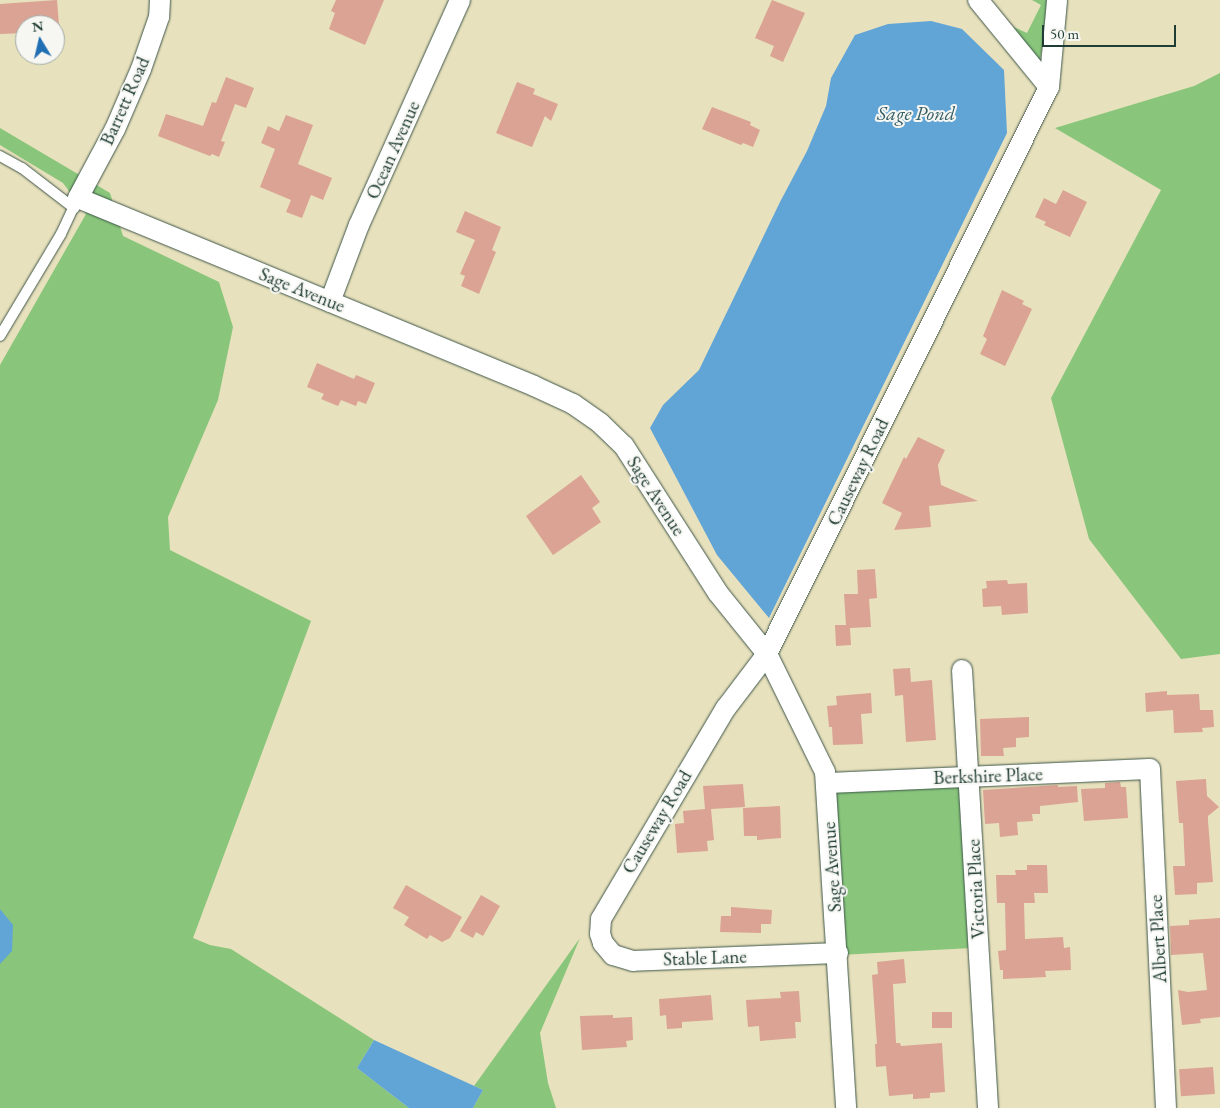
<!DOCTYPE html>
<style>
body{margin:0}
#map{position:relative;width:1220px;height:1108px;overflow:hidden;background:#e8e1bd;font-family:"EB Garamond",serif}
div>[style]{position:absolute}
.green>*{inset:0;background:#89c67b;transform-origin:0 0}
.water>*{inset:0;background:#61a4d6}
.building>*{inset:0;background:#daa394;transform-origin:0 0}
.roads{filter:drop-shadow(0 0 1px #3d5649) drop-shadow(0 0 1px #3d5649)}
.service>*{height:10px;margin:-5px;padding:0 5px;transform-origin:5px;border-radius:5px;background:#fff}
.minor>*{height:20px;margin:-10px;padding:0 10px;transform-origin:10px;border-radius:10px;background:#fff}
span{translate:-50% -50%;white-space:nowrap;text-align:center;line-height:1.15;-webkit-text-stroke:4px #f6f6f2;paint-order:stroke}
.street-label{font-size:19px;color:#1f3d34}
.water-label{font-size:20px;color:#335c65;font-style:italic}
.north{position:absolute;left:15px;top:15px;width:50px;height:50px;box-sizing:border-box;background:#f6f6f2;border:1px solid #a0aca6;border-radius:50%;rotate:351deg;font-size:14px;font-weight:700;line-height:20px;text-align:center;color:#1f3d34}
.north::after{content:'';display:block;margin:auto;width:18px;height:22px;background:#1f6fb2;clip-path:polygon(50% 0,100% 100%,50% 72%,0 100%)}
.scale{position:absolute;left:1042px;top:25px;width:134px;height:22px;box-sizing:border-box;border:2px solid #1f3d34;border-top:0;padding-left:6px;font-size:15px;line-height:18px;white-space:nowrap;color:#1f3d34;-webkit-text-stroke:4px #f6f6f2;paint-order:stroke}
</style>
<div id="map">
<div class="green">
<i style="clip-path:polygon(1032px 0,1050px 0,1039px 66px,1007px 24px,1027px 33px,1041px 5px)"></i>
<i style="clip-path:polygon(1220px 73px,1220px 654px,1181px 659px,1089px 539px,1051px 398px,1161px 190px,1055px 128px,1194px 86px)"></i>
<i style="clip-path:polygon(0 128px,110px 193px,123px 236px,219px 282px,233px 327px,218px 400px,168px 517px,170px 550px,311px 621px,193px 938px,210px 945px,231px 949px,374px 1040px,357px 1068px,409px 1108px,0 1108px,0 365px,86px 214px,63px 183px,0 145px)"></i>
<i style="left:968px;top:778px;width:170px;height:138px;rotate:87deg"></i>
<i style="clip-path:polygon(580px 938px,540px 1033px,548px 1083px,556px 1108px,473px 1108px,483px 1090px,474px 1086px)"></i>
</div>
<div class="water">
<i style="clip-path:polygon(931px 21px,962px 29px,1004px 70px,1007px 133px,769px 618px,717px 555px,650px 428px,663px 405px,699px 370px,780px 202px,807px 151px,826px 106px,831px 78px,855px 35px,888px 24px)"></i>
<i style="clip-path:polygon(0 909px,13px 925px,12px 951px,0 964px)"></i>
<i style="clip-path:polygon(374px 1040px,483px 1090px,473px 1108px,409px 1108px,357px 1068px)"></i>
</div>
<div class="building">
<i style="clip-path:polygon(57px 0,59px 25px,25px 25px,25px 33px,0 34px,0 4px)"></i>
<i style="clip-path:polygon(336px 0,384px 0,365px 45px,329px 29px,335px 13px,331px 11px)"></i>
<i style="clip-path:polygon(772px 0,805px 13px,783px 62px,770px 56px,774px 46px,755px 38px)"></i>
<i style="clip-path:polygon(226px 77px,254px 88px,246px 108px,235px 104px,221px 141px,225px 142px,219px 157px,212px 154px,210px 156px,158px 136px,166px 114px,203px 126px,212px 102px,216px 103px)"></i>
<i style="clip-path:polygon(517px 82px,535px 89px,533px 94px,558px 104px,551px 121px,545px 116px,532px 147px,496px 133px)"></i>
<i style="clip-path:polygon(712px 107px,751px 122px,750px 125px,760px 130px,753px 147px,743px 143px,741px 145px,702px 129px)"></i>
<i style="clip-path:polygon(286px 115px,313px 125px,298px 164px,332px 178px,323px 200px,311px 195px,302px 218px,286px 212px,291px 200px,260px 187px,275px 149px,261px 143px,268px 126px,279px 131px)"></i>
<i style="clip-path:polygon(1063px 190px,1087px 202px,1070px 237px,1044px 225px,1046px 222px,1035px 217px,1044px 198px,1056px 204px)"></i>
<i style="clip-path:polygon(465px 211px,501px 227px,492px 250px,496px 252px,479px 294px,461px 286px,465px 276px,460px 274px,475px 240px,456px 232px)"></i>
<i style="clip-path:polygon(1002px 290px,1024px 301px,1022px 304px,1032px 309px,1005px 366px,980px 354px,987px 339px,983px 336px)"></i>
<i style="clip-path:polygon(317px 363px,354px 379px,356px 375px,375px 383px,366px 404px,358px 401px,356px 406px,341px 400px,338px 406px,321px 399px,324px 394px,307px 387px)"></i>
<i style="clip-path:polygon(918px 437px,945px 450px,938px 465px,941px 485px,978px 501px,929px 506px,931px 527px,894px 530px,902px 513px,882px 503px,904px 457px,906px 459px)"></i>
<i style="clip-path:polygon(581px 475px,600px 502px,592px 508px,601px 522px,553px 555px,526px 516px)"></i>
<i style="clip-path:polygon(875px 569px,877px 598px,869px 599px,871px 627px,850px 628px,851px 645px,836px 646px,835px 625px,846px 625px,844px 594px,858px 594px,857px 570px)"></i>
<i style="clip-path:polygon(1007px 580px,1008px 584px,1027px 583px,1028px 613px,1002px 615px,1001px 606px,983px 607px,982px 589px,987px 588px,986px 581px)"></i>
<i style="clip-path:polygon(910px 668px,911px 682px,932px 680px,936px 740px,906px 742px,903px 695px,895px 696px,893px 669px)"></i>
<i style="clip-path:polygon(1167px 691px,1167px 695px,1199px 694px,1200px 710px,1213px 710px,1214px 727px,1202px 728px,1203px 732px,1174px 733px,1173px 710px,1146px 712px,1145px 693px)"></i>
<i style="clip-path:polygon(871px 693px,872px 713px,861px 714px,863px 744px,833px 745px,832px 727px,829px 727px,827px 706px,837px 705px,836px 696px)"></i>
<i style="clip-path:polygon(1029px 717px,1029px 737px,1016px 738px,1016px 747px,1003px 748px,1004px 756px,981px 756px,980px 719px)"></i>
<i style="clip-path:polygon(1206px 779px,1207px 796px,1219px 807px,1208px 816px,1208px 821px,1213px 882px,1197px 883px,1197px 894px,1175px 895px,1173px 866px,1185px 866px,1183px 823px,1179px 823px,1176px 781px)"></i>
<i style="clip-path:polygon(1120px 782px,1121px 787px,1126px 787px,1128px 818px,1084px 821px,1081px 789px,1105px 788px,1105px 783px)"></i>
<i style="clip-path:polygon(743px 784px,745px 807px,711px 809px,714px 840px,707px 841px,708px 851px,677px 853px,675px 824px,684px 823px,683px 811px,705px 809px,703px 786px)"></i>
<i style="clip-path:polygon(1058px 785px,1058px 787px,1077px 786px,1078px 802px,1040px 806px,1040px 814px,1032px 814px,1033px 821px,1017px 822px,1018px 835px,1000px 837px,999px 823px,985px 824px,983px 790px)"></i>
<i style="clip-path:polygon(780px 806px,781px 838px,757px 840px,757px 836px,744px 836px,743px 808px)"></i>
<i style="clip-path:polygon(1027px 865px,1047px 865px,1048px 893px,1034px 893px,1035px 903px,1024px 903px,1025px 939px,1063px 937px,1064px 948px,1070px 947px,1071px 970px,1045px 971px,1046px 977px,1003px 979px,1003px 970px,1000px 970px,998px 951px,1006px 950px,1005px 903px,997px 903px,996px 875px,1016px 875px,1015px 870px,1027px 870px)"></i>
<i style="clip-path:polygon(406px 885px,462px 917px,450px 938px,442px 942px,430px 935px,427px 939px,404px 925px,409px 917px,393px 908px)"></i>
<i style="clip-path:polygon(481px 895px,500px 906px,483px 936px,476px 932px,473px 938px,460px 931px)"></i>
<i style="clip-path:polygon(731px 907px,772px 910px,771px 924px,761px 924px,761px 933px,720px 932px,721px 916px,731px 916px)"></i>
<i style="clip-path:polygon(1220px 918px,1220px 1017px,1200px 1019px,1201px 1023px,1182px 1025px,1178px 990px,1188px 992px,1207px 990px,1203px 953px,1171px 955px,1170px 926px,1189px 925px,1189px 920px)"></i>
<i style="clip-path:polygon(904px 959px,906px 983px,893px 984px,896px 1043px,900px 1043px,901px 1046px,942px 1043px,945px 1092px,930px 1093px,930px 1098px,913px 1099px,913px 1094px,889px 1096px,886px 1066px,876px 1067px,875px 1044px,877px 1044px,872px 975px,878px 974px,877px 962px)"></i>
<i style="clip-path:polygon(799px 991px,801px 1022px,795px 1022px,796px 1038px,760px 1041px,759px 1026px,748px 1027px,746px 1000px,781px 998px,780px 992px)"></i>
<i style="clip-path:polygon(711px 995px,713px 1020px,682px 1022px,682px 1028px,667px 1029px,666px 1015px,660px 1016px,659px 999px)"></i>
<i style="left:932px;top:1012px;width:20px;height:16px"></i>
<i style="clip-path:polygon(613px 1015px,613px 1018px,632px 1017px,633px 1040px,626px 1041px,627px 1047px,582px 1050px,580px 1016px)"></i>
<i style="left:1213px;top:1067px;width:27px;height:34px;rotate:86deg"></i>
</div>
<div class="roads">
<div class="service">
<i style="left:0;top:156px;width:25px;rotate:29deg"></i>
<i style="left:22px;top:168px;width:66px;rotate:37.6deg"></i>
<i style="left:0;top:336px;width:119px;rotate:-59.1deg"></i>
<i style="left:61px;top:234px;width:40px;rotate:-65deg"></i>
</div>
<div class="minor">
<i style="left:160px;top:0;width:17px;rotate:93deg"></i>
<i style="left:159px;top:17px;width:55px;rotate:109.1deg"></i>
<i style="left:141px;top:69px;width:65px;rotate:113.4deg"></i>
<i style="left:115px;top:129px;width:78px;rotate:118.2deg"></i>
<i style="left:78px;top:198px;width:493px;rotate:22.4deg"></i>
<i style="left:534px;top:386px;width:43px;rotate:24.8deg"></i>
<i style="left:573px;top:404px;width:33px;rotate:35deg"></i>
<i style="left:600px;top:423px;width:33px;rotate:44deg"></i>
<i style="left:624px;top:446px;width:174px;rotate:57.4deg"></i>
<i style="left:718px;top:593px;width:78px;rotate:51.2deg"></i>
<i style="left:767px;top:654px;width:131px;rotate:63.8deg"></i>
<i style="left:825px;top:772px;width:337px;rotate:86.4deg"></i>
<i style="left:978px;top:0;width:112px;rotate:50.8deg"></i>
<i style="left:330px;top:302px;width:82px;rotate:-69.4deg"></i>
<i style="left:359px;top:225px;width:247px;rotate:-65.8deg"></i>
<i style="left:962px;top:670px;width:439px;rotate:86.6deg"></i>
<i style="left:827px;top:783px;width:323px;rotate:-2.5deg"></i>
<i style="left:1150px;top:769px;width:339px;rotate:87.3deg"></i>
<i style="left:838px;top:953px;width:205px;rotate:177.8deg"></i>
<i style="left:633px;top:961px;width:21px;rotate:-163deg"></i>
<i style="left:613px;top:955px;width:16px;rotate:-130deg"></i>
<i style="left:603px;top:943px;width:9px;rotate:-108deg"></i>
<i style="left:600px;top:934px;width:15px;rotate:-86deg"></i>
<i style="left:601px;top:919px;width:245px;rotate:-59.4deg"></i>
<i style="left:726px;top:708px;width:68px;rotate:-52.8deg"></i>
<i style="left:767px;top:654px;width:633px;rotate:-63.56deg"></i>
<i style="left:1049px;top:87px;width:87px;rotate:-84.7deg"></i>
</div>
</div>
<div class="street-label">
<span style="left:125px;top:101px;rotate:-66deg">Barrett Road</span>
<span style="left:393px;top:150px;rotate:-66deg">Ocean Avenue</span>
<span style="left:302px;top:290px;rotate:22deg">Sage Avenue</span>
<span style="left:858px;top:472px;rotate:-64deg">Causeway Road</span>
<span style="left:656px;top:496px;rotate:57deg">Sage Avenue</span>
<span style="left:988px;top:776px;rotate:-2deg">Berkshire Place</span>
<span style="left:657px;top:822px;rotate:-59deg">Causeway Road</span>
<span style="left:832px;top:867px;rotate:-94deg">Sage Avenue</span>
<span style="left:976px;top:889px;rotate:-93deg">Victoria Place</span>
<span style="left:1158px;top:939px;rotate:-93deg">Albert Place</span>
<span style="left:705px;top:958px;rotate:-2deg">Stable Lane</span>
</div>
<div class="water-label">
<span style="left:916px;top:113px">Sage Pond</span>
</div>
<div class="north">N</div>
<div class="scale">50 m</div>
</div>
